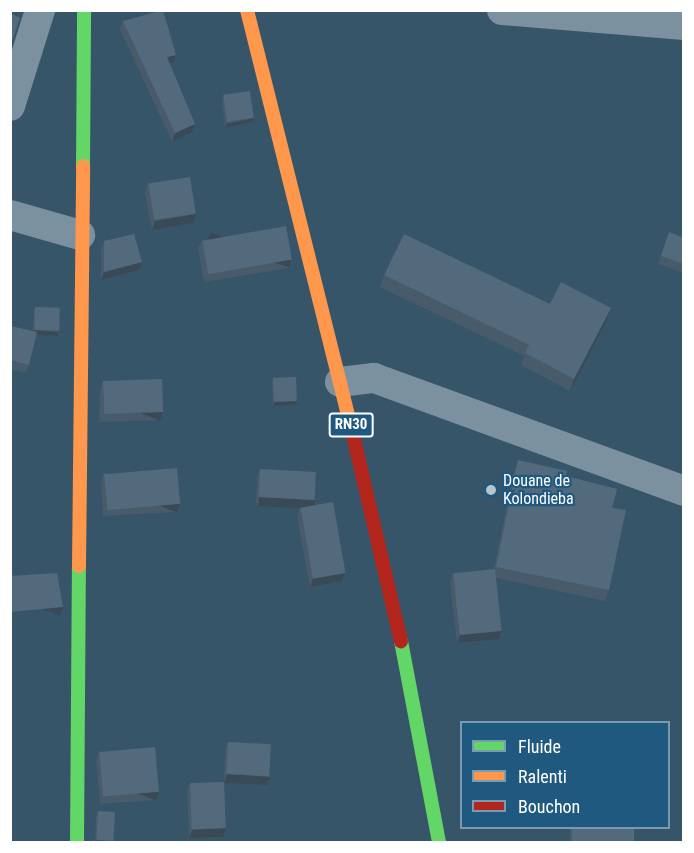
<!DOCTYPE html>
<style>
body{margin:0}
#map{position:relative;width:694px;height:853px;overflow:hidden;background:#365569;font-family:"Roboto Condensed",sans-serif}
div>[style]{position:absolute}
.street>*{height:30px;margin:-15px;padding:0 15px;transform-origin:15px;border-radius:15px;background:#7b91a0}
.fast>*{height:14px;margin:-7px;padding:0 7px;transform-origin:7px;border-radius:7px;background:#63d668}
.slow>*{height:14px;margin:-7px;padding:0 7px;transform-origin:7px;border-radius:7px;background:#ff974d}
.jam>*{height:14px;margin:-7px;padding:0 7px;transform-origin:7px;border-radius:7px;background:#b3261e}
.wall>*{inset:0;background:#475b6a;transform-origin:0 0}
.shaded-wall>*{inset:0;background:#394a56;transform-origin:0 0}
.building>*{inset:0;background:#526a7b;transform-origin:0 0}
.dots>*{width:16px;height:16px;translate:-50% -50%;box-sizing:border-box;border:3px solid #20597f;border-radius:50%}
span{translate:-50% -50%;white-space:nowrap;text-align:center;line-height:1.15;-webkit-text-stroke:4.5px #20597f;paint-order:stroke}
.shield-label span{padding:2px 4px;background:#20597f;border:2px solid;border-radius:4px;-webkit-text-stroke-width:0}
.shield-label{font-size:15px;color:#fff;font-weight:700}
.poi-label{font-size:16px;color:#fff}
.left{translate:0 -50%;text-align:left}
.frame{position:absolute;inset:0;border:12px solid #fff;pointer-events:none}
.legend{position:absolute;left:460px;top:721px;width:210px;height:108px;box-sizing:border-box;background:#20597f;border:2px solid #799bb2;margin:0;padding:8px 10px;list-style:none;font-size:18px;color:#fff}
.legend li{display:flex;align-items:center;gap:12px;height:30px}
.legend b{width:30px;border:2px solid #799bb2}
</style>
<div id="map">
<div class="street">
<i style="left:502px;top:10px;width:183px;rotate:4.7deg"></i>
<i style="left:10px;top:106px;width:101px;rotate:-72.6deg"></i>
<i style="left:10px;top:215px;width:73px;rotate:15.9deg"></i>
<i style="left:340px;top:382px;width:34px;rotate:-7deg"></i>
<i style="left:374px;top:378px;width:330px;rotate:20deg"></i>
</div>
<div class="fast">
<i style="left:83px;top:166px;width:156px;rotate:-89.6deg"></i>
<i style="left:401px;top:641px;width:205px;rotate:79.3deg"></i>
<i style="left:77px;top:842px;width:276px;rotate:-89.6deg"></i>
</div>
<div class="slow">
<i style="left:247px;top:10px;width:434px;rotate:76deg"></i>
<i style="left:79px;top:566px;width:400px;rotate:-89.4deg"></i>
</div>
<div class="jam">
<i style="left:352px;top:431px;width:216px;rotate:76.9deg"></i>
</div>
<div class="wall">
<i style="clip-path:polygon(123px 21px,176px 55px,173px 63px,170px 64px,195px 124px,192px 132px,172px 142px,120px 29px)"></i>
<i style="clip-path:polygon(223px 96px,252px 122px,225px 128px,222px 101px)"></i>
<i style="clip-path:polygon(148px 183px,196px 214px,193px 223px,152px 230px,145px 192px)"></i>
<i style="clip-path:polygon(669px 232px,684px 238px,684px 273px,658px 264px)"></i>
<i style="clip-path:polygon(202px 240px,292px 259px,289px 268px,204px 282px,198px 248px)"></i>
<i style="clip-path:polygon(104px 241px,142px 262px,139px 270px,101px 280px,101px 249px)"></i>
<i style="clip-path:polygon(384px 275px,550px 304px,611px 308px,607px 320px,570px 391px,521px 365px,524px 356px,380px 287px)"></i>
<i style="clip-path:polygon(35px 307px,58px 332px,56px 336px,37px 334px,26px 373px,10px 369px,10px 326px,33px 331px,34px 311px)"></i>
<i style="clip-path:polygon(273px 378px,297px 401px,296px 405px,273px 406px,272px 382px)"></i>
<i style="clip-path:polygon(103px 382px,160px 420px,99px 422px,100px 390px)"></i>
<i style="clip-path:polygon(518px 460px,566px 476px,612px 508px,609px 590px,605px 601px,496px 578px,502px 631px,499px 639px,457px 643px,450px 582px,453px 573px,494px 569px,514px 471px)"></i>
<i style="clip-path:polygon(260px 469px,315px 500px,313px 505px,345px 573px,342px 581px,310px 587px,297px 516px,300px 508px,256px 505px,257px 477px)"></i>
<i style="clip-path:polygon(104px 472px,177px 512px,103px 516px,101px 480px)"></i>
<i style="clip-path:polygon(228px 742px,270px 777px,267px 785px,224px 783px,226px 828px,223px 837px,189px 838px,187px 791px,190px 783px,224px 782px,225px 751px)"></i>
<i style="clip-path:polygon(99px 752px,159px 792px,156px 800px,100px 804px,96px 760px)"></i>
<i style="clip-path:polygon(98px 811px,114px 841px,114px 843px,95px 843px,96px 816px)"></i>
<i style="left:570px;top:828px;width:64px;height:15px"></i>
</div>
<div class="shaded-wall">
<i style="clip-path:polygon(176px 55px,173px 63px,164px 65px,167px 57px)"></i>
<i style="clip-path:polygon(254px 118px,252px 122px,225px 128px,226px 124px)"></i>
<i style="clip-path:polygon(195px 124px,192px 132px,172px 142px,175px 133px)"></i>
<i style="clip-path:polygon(196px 214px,193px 223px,152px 230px,155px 221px)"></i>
<i style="left:292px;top:259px;width:9px;height:86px;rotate:108deg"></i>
<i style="clip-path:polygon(142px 262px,139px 270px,101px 280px,104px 272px)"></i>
<i style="clip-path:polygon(611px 308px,607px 320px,570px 391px,574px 379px)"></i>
<i style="left:34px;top:330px;width:24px;height:4px;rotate:5deg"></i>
<i style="clip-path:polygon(297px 401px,296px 405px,273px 406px,275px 402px)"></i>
<i style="left:163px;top:412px;width:9px;height:61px;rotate:111deg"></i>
<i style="left:259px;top:497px;width:56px;height:9px;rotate:3deg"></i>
<i style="left:180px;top:504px;width:9px;height:74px;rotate:111deg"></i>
<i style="clip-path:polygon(345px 573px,342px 581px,310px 587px,313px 578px)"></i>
<i style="left:63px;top:607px;width:9px;height:53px;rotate:111deg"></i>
<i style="clip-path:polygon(502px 631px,499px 639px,457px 643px,460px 635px)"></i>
<i style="clip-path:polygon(227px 774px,270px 777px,267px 785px,224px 783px)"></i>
<i style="left:159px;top:792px;width:9px;height:56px;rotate:111deg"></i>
<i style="clip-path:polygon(226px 828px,223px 837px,189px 838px,192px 830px)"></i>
<i style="clip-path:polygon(97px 840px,114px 841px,114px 843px,96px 843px)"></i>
</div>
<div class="building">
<i style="clip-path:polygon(163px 10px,176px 55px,167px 57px,195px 124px,175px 133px,123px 21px)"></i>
<i style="clip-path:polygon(10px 13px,20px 18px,10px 47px)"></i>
<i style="left:250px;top:91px;width:27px;height:27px;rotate:82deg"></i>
<i style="left:190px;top:177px;width:37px;height:42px;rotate:81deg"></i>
<i style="left:286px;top:226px;width:34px;height:85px;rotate:80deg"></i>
<i style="clip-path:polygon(669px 232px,684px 238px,684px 264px,661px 256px)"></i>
<i style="clip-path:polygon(134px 234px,142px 262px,104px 272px,104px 241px)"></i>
<i style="clip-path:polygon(404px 234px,550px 304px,561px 282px,611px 308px,574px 379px,525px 353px,529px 345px,384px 275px)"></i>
<i style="left:35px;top:307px;width:25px;height:23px;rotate:2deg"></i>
<i style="clip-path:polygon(10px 326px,37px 332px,29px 365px,10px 360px)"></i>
<i style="left:296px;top:377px;width:24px;height:23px;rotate:88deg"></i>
<i style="left:162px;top:379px;width:33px;height:59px;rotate:88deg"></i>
<i style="clip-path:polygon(518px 460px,567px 471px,566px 476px,617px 489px,612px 508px,626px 510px,609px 590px,496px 567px)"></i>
<i style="left:177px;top:468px;width:36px;height:73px;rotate:85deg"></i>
<i style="left:260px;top:469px;width:56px;height:28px;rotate:3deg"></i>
<i style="left:333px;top:502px;width:72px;height:33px;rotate:80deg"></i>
<i style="left:495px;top:569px;width:62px;height:42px;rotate:84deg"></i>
<i style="clip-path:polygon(57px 573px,63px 607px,10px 612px,10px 576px)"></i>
<i style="left:228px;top:742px;width:43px;height:32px;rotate:3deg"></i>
<i style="left:155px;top:747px;width:45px;height:56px;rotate:85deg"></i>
<i style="left:224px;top:782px;width:46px;height:34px;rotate:88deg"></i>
<i style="left:98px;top:811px;width:17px;height:29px;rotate:3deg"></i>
<i style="left:572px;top:828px;width:62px;height:15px"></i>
</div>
<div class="dots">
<i style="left:491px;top:490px;background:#b9c4ca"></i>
</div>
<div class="shield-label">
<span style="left:351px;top:425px">RN30</span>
</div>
<div class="poi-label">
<span class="left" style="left:503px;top:490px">Douane de<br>Kolondieba</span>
</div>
<div class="frame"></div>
<ul class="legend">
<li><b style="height:8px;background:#63d668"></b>Fluide</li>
<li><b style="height:8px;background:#ff974d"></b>Ralenti</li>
<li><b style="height:8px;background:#b3261e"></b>Bouchon</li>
</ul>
</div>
